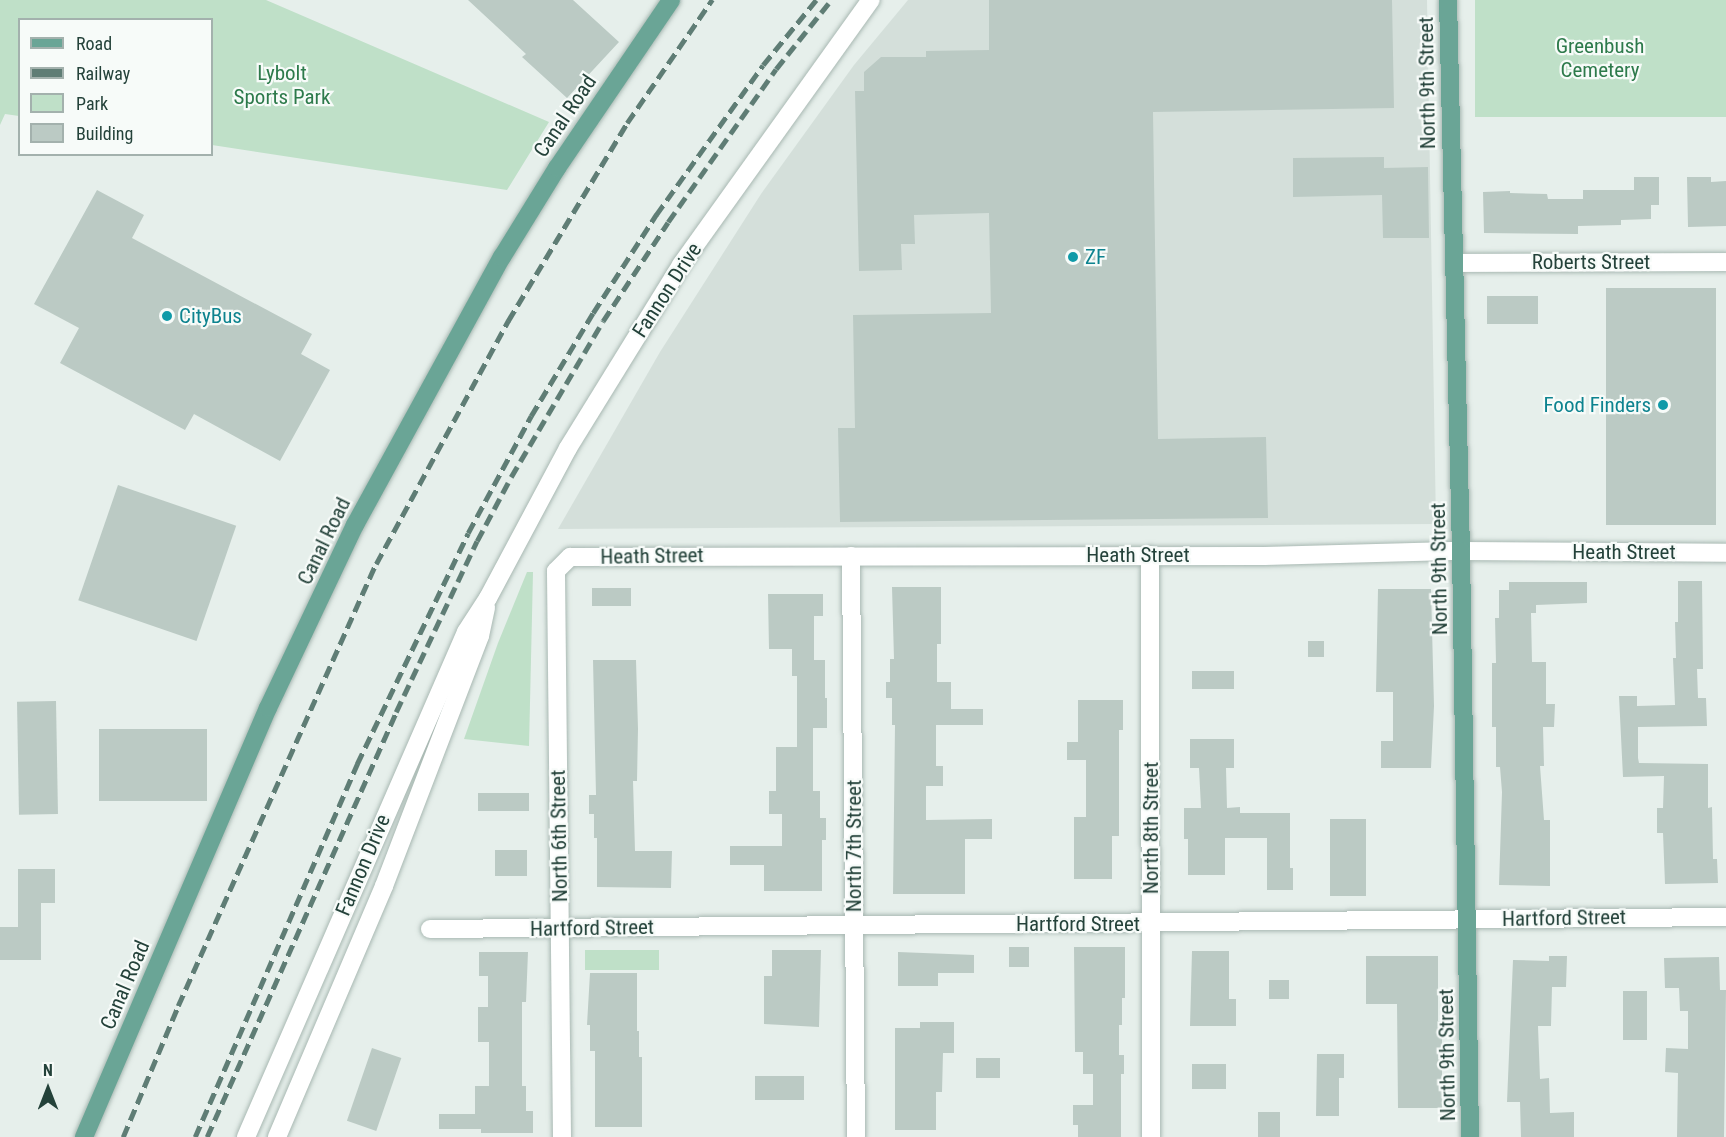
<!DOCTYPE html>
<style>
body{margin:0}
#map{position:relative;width:1726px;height:1137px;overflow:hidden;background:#e6efeb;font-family:"Roboto Condensed",sans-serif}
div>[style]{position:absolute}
.built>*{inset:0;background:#d4dfda}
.green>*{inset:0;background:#bfe0c8;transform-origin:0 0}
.building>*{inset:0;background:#bbcac4;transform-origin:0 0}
.roads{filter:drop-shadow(0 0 2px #a8b8b2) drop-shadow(0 0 2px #a8b8b2)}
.minor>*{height:18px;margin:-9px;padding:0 9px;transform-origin:9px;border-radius:9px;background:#fff}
.major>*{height:18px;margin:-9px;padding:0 9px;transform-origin:9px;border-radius:9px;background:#6aa596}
.rail>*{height:4.5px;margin-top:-2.25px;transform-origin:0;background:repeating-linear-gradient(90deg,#5f7d75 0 12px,transparent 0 18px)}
.dots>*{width:16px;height:16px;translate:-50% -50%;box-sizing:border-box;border:3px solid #f7fbf9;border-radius:50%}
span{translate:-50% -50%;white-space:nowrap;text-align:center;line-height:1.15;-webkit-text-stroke:4.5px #f7fbf9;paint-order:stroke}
.park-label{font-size:21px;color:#2d7a4b}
.street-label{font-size:21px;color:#24423a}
.culture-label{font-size:21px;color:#0d838f}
.left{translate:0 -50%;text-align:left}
.right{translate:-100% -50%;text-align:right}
.legend{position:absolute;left:18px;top:18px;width:195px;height:138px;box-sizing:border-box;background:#f7fbf9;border:2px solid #a3b1ad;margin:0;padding:8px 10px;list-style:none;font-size:18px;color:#24423a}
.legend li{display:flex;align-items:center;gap:12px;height:30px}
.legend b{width:30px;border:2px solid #a3b1ad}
.north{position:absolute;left:18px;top:1059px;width:60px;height:60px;-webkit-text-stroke:4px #f7fbf9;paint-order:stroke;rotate:0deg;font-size:16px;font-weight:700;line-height:24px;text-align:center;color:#24423a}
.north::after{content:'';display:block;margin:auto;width:21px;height:27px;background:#24423a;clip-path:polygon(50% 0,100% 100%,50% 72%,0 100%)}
</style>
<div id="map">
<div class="built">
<i style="clip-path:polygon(908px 0,1427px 0,1436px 524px,558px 529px,660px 352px,761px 194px,854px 65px)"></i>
</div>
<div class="green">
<i style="clip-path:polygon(0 0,266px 0,549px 122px,507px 190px,212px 145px,212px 20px,20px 20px,19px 116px,5px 114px,0 125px)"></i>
<i style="left:1475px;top:0;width:251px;height:117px"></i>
<i style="clip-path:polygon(527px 572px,533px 572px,529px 746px,464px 739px,498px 643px)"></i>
<i style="left:585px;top:950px;width:74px;height:20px"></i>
</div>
<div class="building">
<i style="clip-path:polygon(468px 0,573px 0,619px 42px,567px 98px,522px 57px,526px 54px)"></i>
<i style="clip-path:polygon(989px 0,1392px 0,1394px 108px,1153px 112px,1158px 439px,1266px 437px,1268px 518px,840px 522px,838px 428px,855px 428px,853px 315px,991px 313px,989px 213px,914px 215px,915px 244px,901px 244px,902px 270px,859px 271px,855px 91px,864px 91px,864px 72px,881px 57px,926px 57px,926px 51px,989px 50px)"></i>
<i style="clip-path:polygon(1384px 157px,1384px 168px,1428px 167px,1429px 238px,1383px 238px,1382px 195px,1293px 197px,1293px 158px)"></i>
<i style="clip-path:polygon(1634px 177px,1659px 177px,1659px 205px,1651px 205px,1651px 219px,1621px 220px,1621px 225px,1578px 226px,1578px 234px,1484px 233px,1483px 192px,1510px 191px,1510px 193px,1547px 194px,1548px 199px,1583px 199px,1583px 190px,1634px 190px)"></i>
<i style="clip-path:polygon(1687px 177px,1711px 177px,1711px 182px,1726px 181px,1726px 226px,1688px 227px)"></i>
<i style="clip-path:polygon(97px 190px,144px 215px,132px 238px,312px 334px,301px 354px,330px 370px,280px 461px,194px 414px,185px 430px,60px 363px,79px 328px,34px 304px)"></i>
<i style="left:1606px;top:288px;width:110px;height:237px"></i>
<i style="left:1487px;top:296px;width:51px;height:28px"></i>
<i style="left:118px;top:485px;width:125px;height:122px;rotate:19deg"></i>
<i style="clip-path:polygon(1678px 581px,1702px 581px,1703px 669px,1697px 669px,1698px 698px,1706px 698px,1707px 726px,1638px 727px,1638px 758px,1639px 763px,1708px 764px,1708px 808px,1712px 807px,1713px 859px,1717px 859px,1718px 883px,1665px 884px,1663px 833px,1657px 833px,1657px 808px,1663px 808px,1664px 776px,1623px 777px,1619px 696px,1637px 696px,1637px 706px,1675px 705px,1673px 658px,1676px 658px,1675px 622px,1678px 622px)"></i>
<i style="clip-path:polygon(1509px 582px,1587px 582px,1587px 603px,1536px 605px,1536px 613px,1531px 613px,1532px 662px,1546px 662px,1546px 704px,1555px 704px,1554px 727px,1543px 727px,1544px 766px,1540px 766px,1544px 820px,1550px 820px,1550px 886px,1499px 885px,1502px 792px,1500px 767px,1496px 767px,1496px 727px,1492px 727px,1492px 663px,1496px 663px,1495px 618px,1499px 618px,1499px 590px,1509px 590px)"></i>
<i style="clip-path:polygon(892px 587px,941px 587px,941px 644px,937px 644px,937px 682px,951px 682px,951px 709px,983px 709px,983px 725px,936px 725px,936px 766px,943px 766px,943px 786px,926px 786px,926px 820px,992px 819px,992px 839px,965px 839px,965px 894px,893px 894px,895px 725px,892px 725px,892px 698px,886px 698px,886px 682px,890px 682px,890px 659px,894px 659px)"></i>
<i style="left:631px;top:588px;width:18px;height:39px;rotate:90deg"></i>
<i style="clip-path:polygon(1378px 589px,1431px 589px,1434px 706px,1431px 768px,1381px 768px,1381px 741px,1393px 741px,1393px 692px,1376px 692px)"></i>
<i style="clip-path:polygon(768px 594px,823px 594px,823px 616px,814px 616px,814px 660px,825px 660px,825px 698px,827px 698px,827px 728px,813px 728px,813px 791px,820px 791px,820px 818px,826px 818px,826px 840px,822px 840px,822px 891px,764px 891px,764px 865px,730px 865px,730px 846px,782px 846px,782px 814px,769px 814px,769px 791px,776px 791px,776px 747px,797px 747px,797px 676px,792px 676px,792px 649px,769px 649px)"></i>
<i style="left:1308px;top:641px;width:16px;height:16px"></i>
<i style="clip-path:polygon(593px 660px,636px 660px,638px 729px,637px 781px,633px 781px,635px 851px,672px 851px,671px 888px,597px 887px,597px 838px,594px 838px,594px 814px,589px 814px,589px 795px,596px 795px)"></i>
<i style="left:1192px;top:671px;width:42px;height:18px"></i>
<i style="clip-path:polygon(1078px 700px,1123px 700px,1123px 730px,1119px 730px,1119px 836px,1112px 836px,1112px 879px,1074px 879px,1074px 817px,1086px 817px,1086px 760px,1067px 760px,1067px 742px,1078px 742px)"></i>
<i style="left:56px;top:701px;width:113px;height:39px;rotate:89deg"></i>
<i style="left:99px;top:729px;width:108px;height:72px"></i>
<i style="clip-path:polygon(1190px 739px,1234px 739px,1234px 768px,1226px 768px,1227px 808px,1240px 807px,1240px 813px,1290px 813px,1290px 868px,1293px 868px,1293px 890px,1267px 890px,1267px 838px,1225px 838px,1225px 875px,1188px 875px,1188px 839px,1184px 839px,1184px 808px,1201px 808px,1199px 768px,1190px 768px)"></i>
<i style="left:478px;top:793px;width:51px;height:18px"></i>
<i style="left:1330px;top:819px;width:36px;height:77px"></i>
<i style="left:495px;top:850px;width:32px;height:26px"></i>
<i style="clip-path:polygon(18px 869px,55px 869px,55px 903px,41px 903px,41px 960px,0 960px,0 927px,18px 927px)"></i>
<i style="left:1009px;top:947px;width:20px;height:20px"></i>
<i style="clip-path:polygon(1074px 947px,1125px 947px,1125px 998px,1122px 998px,1122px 1025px,1119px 1025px,1119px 1055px,1124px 1055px,1124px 1074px,1121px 1074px,1121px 1137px,1078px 1137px,1078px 1125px,1073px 1125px,1073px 1105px,1093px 1105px,1093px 1074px,1083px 1074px,1083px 1052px,1075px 1052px)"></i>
<i style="clip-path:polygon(772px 950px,821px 950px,819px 1027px,764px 1024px,764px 976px,772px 976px)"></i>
<i style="clip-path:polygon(1192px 951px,1229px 951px,1229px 999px,1236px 999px,1236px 1026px,1190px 1026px)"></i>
<i style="clip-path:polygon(479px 952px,528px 952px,526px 1002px,522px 1002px,522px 1086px,526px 1086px,526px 1111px,533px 1111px,533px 1133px,481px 1133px,481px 1129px,439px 1129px,439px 1114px,475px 1114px,475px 1086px,489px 1086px,489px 1042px,478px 1042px,478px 1007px,488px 1007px,488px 976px,479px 976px)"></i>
<i style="clip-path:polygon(898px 952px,974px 955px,974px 973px,938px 973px,938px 986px,898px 986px)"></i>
<i style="clip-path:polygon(1366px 956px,1438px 956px,1438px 1021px,1442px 1021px,1442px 1108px,1398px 1108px,1397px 1004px,1366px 1004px)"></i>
<i style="clip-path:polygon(1549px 956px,1567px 956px,1566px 987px,1552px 987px,1551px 1026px,1538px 1026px,1540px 1079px,1549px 1078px,1550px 1113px,1574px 1112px,1574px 1137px,1521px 1137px,1520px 1102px,1507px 1102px,1513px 960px,1549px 961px)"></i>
<i style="clip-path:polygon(1719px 957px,1720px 990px,1726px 990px,1724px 1137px,1677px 1137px,1678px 1073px,1665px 1072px,1666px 1048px,1688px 1049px,1688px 1011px,1680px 1011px,1679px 988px,1665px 988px,1664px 958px)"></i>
<i style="clip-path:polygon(590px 973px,637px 973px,637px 1031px,639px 1031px,639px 1057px,642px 1057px,642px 1127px,595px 1127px,595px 1051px,590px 1051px,590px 1025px,587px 1025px)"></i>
<i style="left:1289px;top:980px;width:19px;height:20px;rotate:90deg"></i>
<i style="left:1647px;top:991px;width:49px;height:24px;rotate:90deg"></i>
<i style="clip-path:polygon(920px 1022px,954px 1022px,954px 1053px,943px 1053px,942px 1092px,936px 1092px,936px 1130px,895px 1130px,895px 1028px,920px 1028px)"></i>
<i style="left:372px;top:1048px;width:31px;height:77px;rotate:19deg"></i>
<i style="clip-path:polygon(1317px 1054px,1344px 1054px,1344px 1078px,1339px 1078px,1339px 1116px,1316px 1116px)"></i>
<i style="left:976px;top:1058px;width:24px;height:20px"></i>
<i style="left:1192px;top:1064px;width:34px;height:25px"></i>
<i style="left:755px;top:1076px;width:49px;height:24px"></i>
<i style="left:1258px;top:1112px;width:22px;height:25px"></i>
</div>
<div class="roads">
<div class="minor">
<i style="left:1455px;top:263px;width:271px;rotate:-0.2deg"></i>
<i style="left:1150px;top:555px;width:582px;rotate:89.9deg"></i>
<i style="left:851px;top:556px;width:581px;rotate:89.51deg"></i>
<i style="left:430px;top:929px;width:1296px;rotate:-0.53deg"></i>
<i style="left:246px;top:1137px;width:551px;rotate:-66.46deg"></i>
<i style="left:466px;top:632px;width:40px;rotate:-57.1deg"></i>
<i style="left:488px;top:598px;width:170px;rotate:-61.9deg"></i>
<i style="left:568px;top:448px;width:215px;rotate:-58.3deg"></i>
<i style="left:681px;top:265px;width:326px;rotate:-54.4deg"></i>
<i style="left:277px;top:1137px;width:273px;rotate:-66.9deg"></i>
<i style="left:384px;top:886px;width:268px;rotate:-69deg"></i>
<i style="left:480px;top:636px;width:29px;rotate:-78deg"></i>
<i style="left:562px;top:1137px;width:566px;rotate:-90.61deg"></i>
<i style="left:556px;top:571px;width:20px;rotate:-45deg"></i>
<i style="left:570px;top:557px;width:694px;rotate:-0.08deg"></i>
<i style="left:1264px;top:556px;width:197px;rotate:-1.5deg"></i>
<i style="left:1461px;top:551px;width:265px;rotate:0.4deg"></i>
</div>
<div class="major">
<i style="left:1448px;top:0;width:551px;rotate:88.65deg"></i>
<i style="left:1461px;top:551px;width:586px;rotate:89.12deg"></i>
<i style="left:84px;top:1137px;width:467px;rotate:-66.8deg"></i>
<i style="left:268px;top:708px;width:203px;rotate:-64.6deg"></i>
<i style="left:355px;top:525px;width:306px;rotate:-61.3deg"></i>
<i style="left:502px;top:257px;width:105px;rotate:-58.3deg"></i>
<i style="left:557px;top:168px;width:203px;rotate:-55.8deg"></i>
</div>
</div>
<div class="rail">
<i style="left:123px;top:1137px;width:142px;rotate:-67.2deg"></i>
<i style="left:178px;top:1006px;width:484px;rotate:-65.9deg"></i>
<i style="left:376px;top:564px;width:277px;rotate:-61.5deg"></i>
<i style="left:508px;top:321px;width:231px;rotate:-59deg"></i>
<i style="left:627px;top:123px;width:150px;rotate:-55.4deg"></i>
<i style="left:195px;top:1137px;width:407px;rotate:-66.5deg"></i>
<i style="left:357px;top:764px;width:256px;rotate:-64.3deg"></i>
<i style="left:468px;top:533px;width:133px;rotate:-61.7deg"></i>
<i style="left:531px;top:416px;width:120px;rotate:-59deg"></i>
<i style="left:593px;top:313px;width:117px;rotate:-57.3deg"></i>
<i style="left:656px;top:215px;width:184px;rotate:-54.5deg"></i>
<i style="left:763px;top:65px;width:84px;rotate:-50.8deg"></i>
<i style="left:207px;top:1137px;width:465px;rotate:-66deg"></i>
<i style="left:396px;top:712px;width:189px;rotate:-64.7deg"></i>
<i style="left:477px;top:541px;width:72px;rotate:-62deg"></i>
<i style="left:511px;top:477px;width:181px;rotate:-59.5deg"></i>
<i style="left:603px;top:321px;width:118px;rotate:-56.7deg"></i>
<i style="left:668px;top:222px;width:187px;rotate:-54.8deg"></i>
<i style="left:776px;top:69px;width:88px;rotate:-51.4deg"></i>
</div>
<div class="dots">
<i style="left:1073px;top:257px;background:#0f9aa8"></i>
<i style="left:167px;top:316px;background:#0f9aa8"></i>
<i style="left:1663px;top:405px;background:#0f9aa8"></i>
</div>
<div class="park-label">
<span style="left:1600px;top:58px">Greenbush<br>Cemetery</span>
<span style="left:282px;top:85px">Lybolt<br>Sports Park</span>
</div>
<div class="street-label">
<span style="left:1427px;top:83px;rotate:-91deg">North 9th Street</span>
<span style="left:565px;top:116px;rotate:-56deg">Canal Road</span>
<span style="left:1591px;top:262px">Roberts Street</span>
<span style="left:667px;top:290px;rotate:-57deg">Fannon Drive</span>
<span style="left:324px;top:541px;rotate:-64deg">Canal Road</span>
<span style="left:1624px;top:552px">Heath Street</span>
<span style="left:1138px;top:555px">Heath Street</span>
<span style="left:652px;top:556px;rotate:-1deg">Heath Street</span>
<span style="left:1439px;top:569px;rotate:-91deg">North 9th Street</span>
<span style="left:1151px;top:828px;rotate:-90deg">North 8th Street</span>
<span style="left:559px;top:836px;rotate:-91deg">North 6th Street</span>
<span style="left:854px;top:846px;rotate:-90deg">North 7th Street</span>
<span style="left:363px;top:865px;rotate:-67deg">Fannon Drive</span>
<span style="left:1564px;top:918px;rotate:-1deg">Hartford Street</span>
<span style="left:1078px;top:924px">Hartford Street</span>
<span style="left:592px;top:928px;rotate:-1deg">Hartford Street</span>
<span style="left:125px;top:985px;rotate:-67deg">Canal Road</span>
<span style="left:1447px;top:1055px;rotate:-91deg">North 9th Street</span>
</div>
<div class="culture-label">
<span class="left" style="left:1085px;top:257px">ZF</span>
<span class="left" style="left:179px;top:316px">CityBus</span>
<span class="right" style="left:1651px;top:405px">Food Finders</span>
</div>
<ul class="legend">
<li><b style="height:8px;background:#6aa596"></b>Road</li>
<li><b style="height:8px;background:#5f7d75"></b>Railway</li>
<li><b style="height:16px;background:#bfe0c8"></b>Park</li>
<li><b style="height:16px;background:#bbcac4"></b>Building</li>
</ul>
<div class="north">N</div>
</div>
